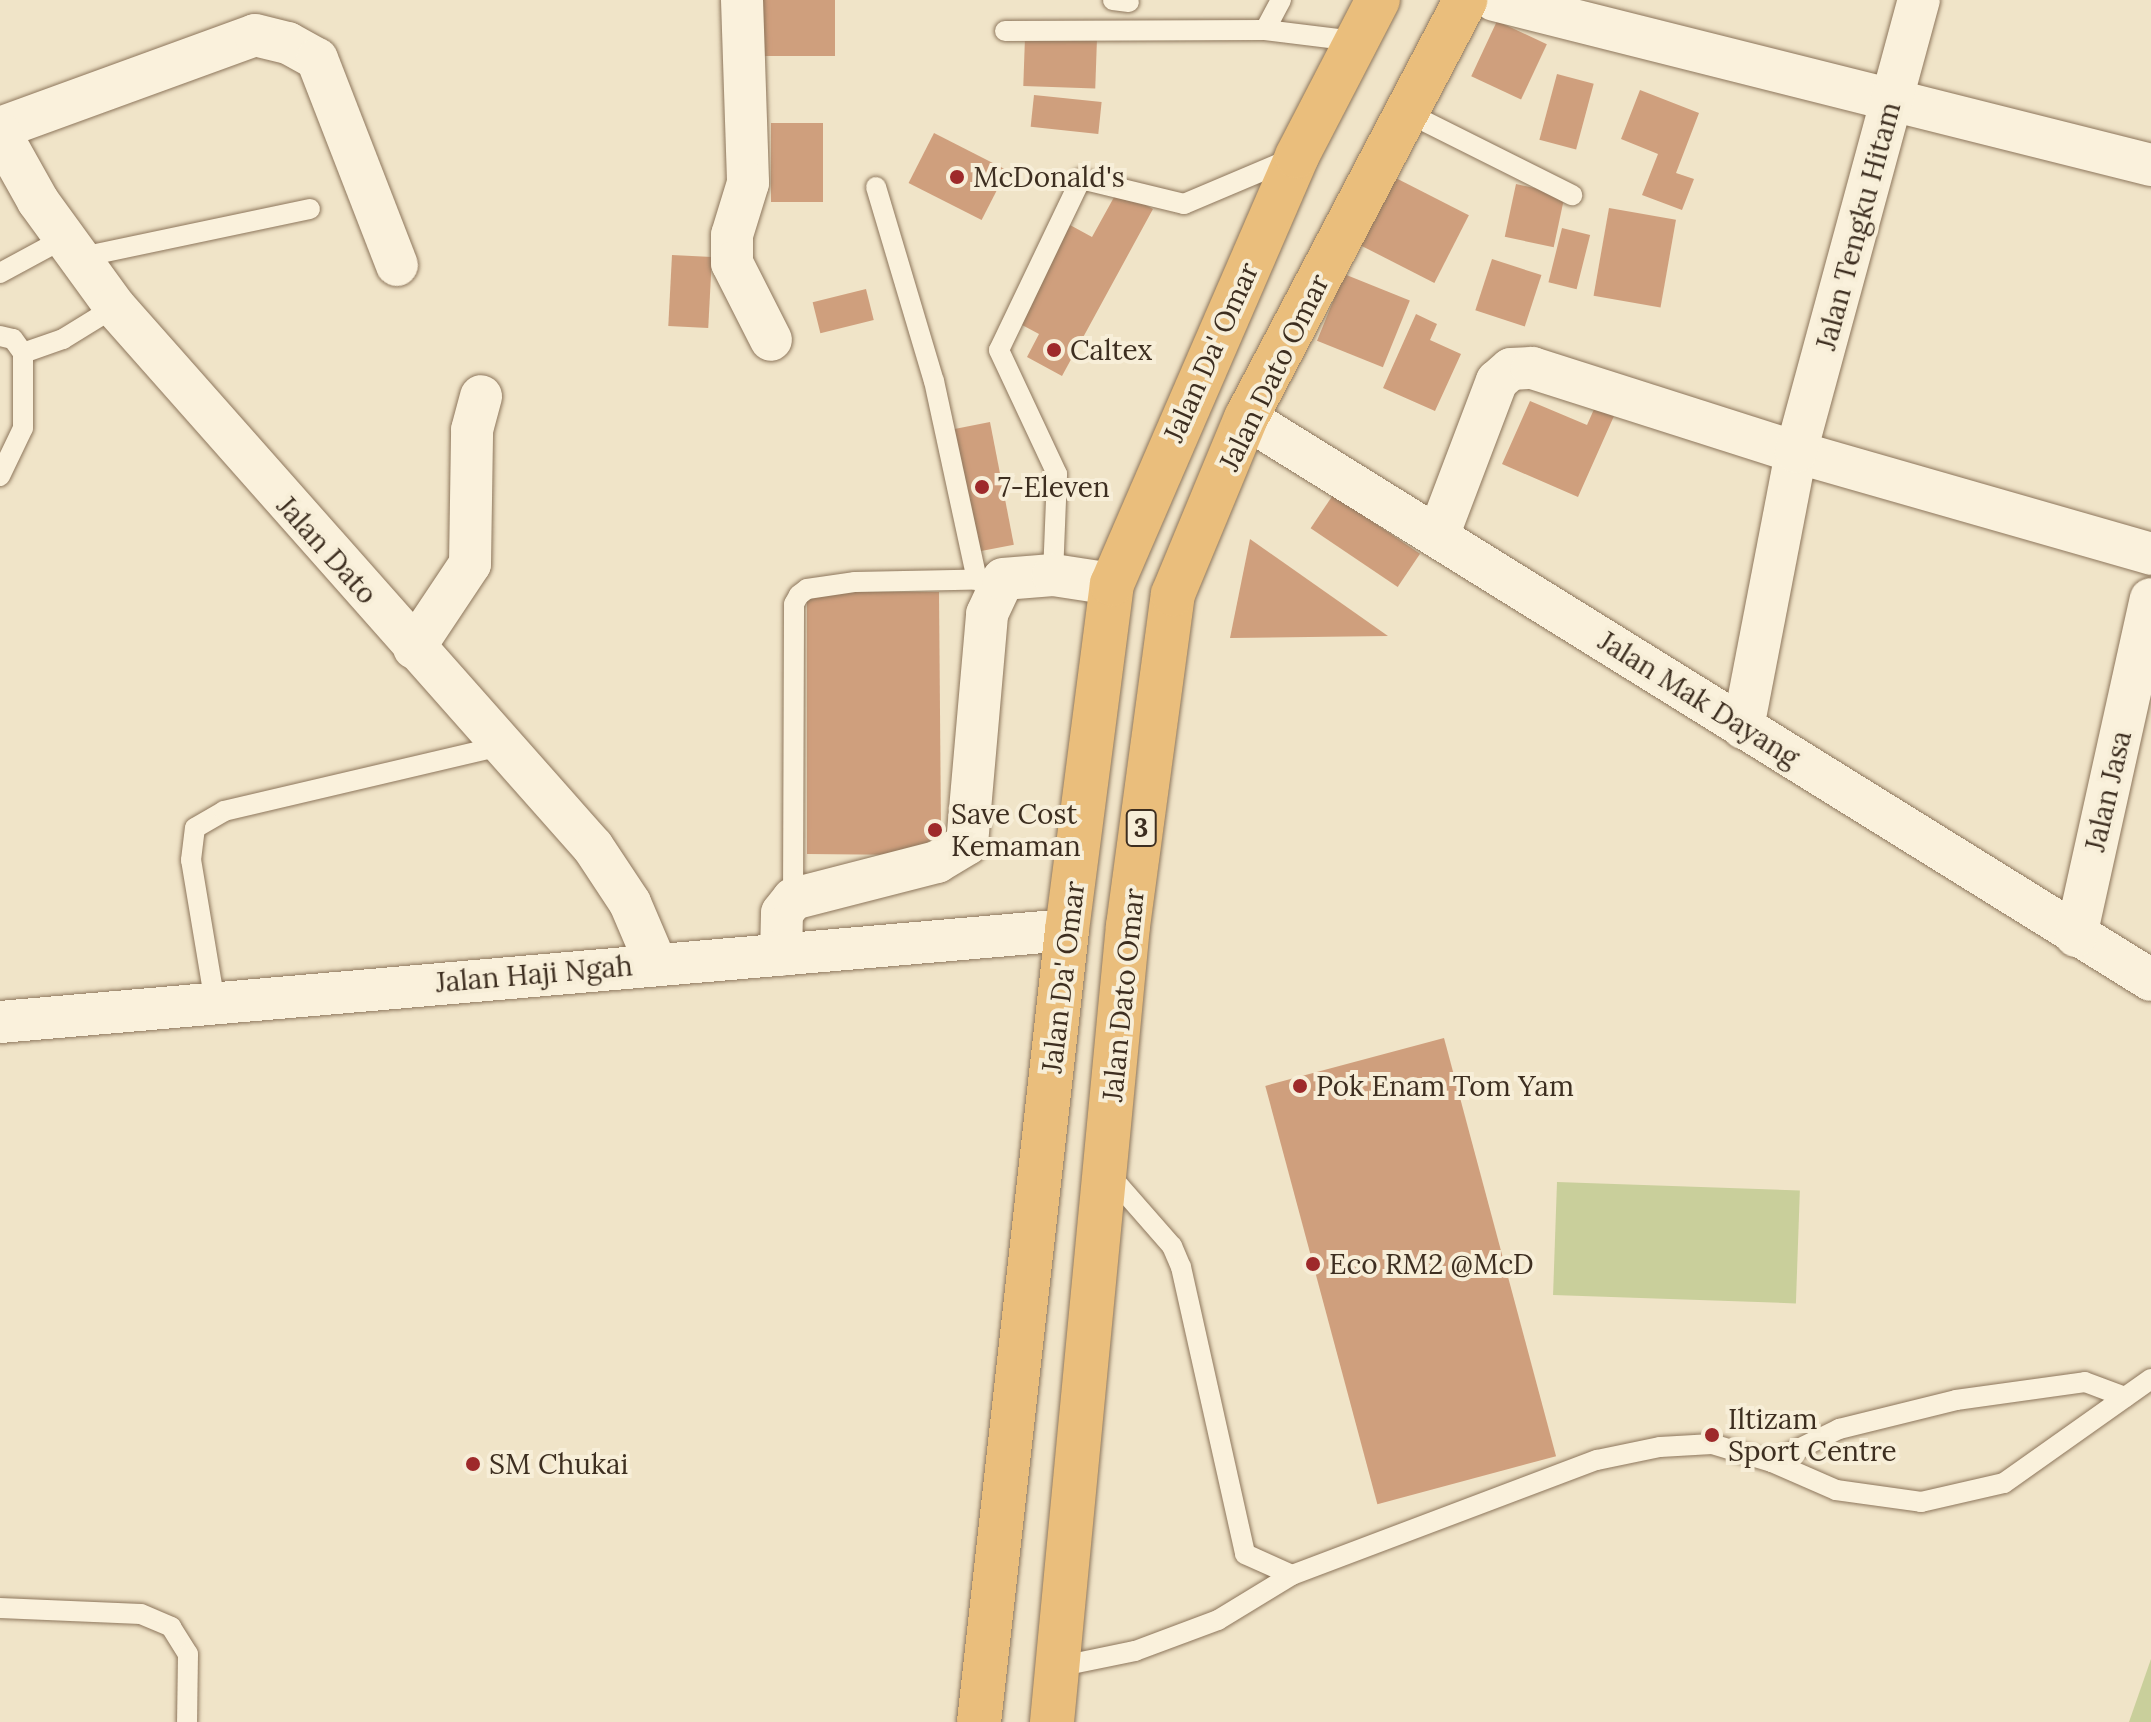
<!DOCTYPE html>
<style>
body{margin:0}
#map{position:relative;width:2151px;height:1722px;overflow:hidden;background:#f0e4c8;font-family:Lora,serif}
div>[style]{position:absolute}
.green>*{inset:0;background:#c9cf9b;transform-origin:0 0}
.building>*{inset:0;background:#cf9f7d;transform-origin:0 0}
.roads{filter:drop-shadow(0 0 2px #8d765c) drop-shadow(0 0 2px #8d765c)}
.service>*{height:20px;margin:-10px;padding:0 10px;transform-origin:10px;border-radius:10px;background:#faf1dc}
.minor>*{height:42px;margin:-21px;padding:0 21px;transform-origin:21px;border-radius:21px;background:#faf1dc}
.trunk>*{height:44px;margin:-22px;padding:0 22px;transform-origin:22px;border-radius:22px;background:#eabe7c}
.dots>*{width:22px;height:22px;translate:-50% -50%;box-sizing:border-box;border:4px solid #f7eed8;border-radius:50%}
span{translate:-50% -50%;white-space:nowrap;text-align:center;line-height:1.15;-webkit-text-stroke:8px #f7eed8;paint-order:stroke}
.shield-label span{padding:2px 6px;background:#f7eed8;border:2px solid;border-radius:6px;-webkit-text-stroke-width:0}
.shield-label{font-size:26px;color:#3d2e20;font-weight:700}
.poi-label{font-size:28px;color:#3d2e20}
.left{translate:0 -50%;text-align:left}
.street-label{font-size:28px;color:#3d2e20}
</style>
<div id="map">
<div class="green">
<i style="left:1557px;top:1182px;width:243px;height:113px;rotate:2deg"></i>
<i style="clip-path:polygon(2151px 1659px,2151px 1722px,2129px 1722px)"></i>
</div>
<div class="building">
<i style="left:761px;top:0;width:74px;height:56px"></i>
<i style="left:1497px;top:21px;width:55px;height:61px;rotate:25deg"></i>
<i style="left:1025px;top:37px;width:72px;height:49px;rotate:2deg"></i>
<i style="left:1557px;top:74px;width:38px;height:68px;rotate:15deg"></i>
<i style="clip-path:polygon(1640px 90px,1699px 113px,1676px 173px,1694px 179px,1682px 210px,1642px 195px,1658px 154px,1621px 139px)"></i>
<i style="left:1034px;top:95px;width:68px;height:32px;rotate:6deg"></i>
<i style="left:771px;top:123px;width:52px;height:79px"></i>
<i style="left:934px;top:133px;width:82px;height:56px;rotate:27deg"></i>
<i style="left:1386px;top:173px;width:93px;height:76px;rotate:27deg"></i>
<i style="left:1516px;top:184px;width:50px;height:54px;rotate:12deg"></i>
<i style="clip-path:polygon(1118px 190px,1153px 209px,1062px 376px,1027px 357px,1039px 334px,1005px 316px,1059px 219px,1092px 237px)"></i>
<i style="left:1609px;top:208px;width:68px;height:89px;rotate:10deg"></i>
<i style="left:1562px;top:228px;width:29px;height:56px;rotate:14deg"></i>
<i style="left:672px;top:255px;width:40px;height:71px;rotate:3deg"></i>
<i style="left:1492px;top:259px;width:52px;height:54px;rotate:18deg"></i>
<i style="left:1344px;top:274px;width:71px;height:72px;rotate:22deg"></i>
<i style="left:866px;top:289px;width:32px;height:55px;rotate:76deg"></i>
<i style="clip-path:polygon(1416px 314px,1437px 324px,1430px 340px,1461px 354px,1435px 411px,1383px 388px)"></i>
<i style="clip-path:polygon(1599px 398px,1618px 407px,1578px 497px,1502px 464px,1530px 401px,1587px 425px)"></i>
<i style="left:990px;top:422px;width:125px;height:40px;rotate:79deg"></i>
<i style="left:1333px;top:495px;width:105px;height:40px;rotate:34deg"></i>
<i style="clip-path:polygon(1250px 539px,1388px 636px,1230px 638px)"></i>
<i style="clip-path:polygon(807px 592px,939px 592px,941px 831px,913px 855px,807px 854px)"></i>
<i style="left:1444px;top:1038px;width:433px;height:185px;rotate:75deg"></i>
</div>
<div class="roads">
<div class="service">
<i style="left:1113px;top:0;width:16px;rotate:7deg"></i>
<i style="left:1265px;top:30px;width:34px;rotate:-62deg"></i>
<i style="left:1005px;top:31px;width:260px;rotate:-0.2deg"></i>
<i style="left:1265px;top:30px;width:90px;rotate:7deg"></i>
<i style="left:1406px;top:112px;width:186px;rotate:26.6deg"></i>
<i style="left:876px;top:187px;width:202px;rotate:73.4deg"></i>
<i style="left:934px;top:381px;width:204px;rotate:77.8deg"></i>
<i style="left:77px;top:258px;width:238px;rotate:-11.9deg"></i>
<i style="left:0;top:273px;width:72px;rotate:-28.4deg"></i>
<i style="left:0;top:336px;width:13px;rotate:13deg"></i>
<i style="left:13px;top:339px;width:17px;rotate:54deg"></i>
<i style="left:0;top:476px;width:53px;rotate:-64.4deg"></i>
<i style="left:23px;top:428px;width:75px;rotate:-90deg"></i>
<i style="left:23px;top:353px;width:42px;rotate:-19.3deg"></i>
<i style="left:63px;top:339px;width:61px;rotate:-31.6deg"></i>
<i style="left:1053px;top:575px;width:101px;rotate:-87.7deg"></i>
<i style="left:1057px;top:474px;width:137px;rotate:-115.1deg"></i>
<i style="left:999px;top:350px;width:190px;rotate:-64.4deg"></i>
<i style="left:1081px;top:179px;width:106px;rotate:13.6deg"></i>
<i style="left:1184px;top:204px;width:118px;rotate:-22.9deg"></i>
<i style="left:793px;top:899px;width:295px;rotate:-89.8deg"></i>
<i style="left:794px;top:604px;width:10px;rotate:-61deg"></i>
<i style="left:799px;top:595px;width:10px;rotate:-37deg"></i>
<i style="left:807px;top:589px;width:49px;rotate:-8.3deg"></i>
<i style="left:855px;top:582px;width:148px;rotate:-1.2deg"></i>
<i style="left:215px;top:1003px;width:145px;rotate:-99.5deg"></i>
<i style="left:191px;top:860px;width:32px;rotate:-83deg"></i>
<i style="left:195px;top:828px;width:34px;rotate:-30deg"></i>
<i style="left:224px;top:811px;width:285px;rotate:-13.2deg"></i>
<i style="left:1108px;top:1173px;width:97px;rotate:48.8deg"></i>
<i style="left:1172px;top:1246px;width:23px;rotate:67deg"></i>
<i style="left:1181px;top:1267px;width:294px;rotate:77.4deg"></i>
<i style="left:1245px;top:1554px;width:51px;rotate:24.1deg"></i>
<i style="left:1292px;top:1575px;width:326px;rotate:-20.7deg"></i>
<i style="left:1597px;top:1460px;width:64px;rotate:-11.7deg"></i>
<i style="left:1660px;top:1447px;width:52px;rotate:-3.3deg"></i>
<i style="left:1712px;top:1444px;width:63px;rotate:16.7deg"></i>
<i style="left:1772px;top:1462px;width:70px;rotate:23.6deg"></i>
<i style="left:1836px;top:1490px;width:86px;rotate:8deg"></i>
<i style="left:1921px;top:1502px;width:85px;rotate:-12.9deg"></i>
<i style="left:2004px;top:1483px;width:180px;rotate:-35.3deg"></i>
<i style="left:1772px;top:1462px;width:75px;rotate:-26.2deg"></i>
<i style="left:1839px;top:1429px;width:121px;rotate:-13.9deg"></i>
<i style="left:1956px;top:1400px;width:130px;rotate:-7.9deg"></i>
<i style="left:2085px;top:1382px;width:43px;rotate:20.6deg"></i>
<i style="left:0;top:1608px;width:141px;rotate:2.4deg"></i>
<i style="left:141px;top:1614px;width:33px;rotate:23deg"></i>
<i style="left:171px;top:1627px;width:32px;rotate:58deg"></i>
<i style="left:188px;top:1654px;width:68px;rotate:90.8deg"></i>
<i style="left:1057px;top:1667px;width:80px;rotate:-11.6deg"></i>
<i style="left:1135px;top:1651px;width:89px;rotate:-20.5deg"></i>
<i style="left:1218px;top:1620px;width:87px;rotate:-31.3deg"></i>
</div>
<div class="minor">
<i style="left:742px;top:0;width:183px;rotate:88.1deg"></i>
<i style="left:748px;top:183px;width:54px;rotate:107.1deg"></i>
<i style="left:732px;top:235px;width:28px;rotate:90deg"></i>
<i style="left:732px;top:263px;width:86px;rotate:63.1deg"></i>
<i style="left:1494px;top:0;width:677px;rotate:14.1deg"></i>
<i style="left:0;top:128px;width:271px;rotate:-20deg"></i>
<i style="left:255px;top:35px;width:34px;rotate:14deg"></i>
<i style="left:288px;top:43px;width:33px;rotate:29deg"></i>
<i style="left:317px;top:59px;width:221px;rotate:68.8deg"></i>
<i style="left:0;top:133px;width:78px;rotate:60.8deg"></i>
<i style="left:38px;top:201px;width:131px;rotate:54deg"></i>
<i style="left:115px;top:307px;width:721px;rotate:48.49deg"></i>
<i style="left:593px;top:847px;width:67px;rotate:56.5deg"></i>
<i style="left:630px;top:903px;width:66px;rotate:66.9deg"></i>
<i style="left:1246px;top:418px;width:1065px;rotate:31.84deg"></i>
<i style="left:1438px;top:536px;width:166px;rotate:-69.2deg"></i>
<i style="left:1497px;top:381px;width:18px;rotate:-41deg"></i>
<i style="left:1511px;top:369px;width:21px;rotate:-3deg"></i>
<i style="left:1532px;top:368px;width:277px;rotate:17.7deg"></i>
<i style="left:1796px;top:452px;width:369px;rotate:16deg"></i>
<i style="left:414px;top:648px;width:101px;rotate:-56.3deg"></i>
<i style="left:470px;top:564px;width:134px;rotate:-89.1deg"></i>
<i style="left:472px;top:430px;width:35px;rotate:-75deg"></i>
<i style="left:1743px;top:728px;width:281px;rotate:-79.1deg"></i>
<i style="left:1796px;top:452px;width:468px;rotate:-74.8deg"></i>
<i style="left:2076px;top:936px;width:345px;rotate:-77.5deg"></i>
<i style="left:781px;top:955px;width:42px;rotate:-88.6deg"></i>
<i style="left:782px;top:913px;width:18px;rotate:-52deg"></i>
<i style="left:793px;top:899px;width:149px;rotate:-14.4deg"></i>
<i style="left:937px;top:862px;width:35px;rotate:-31deg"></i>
<i style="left:967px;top:844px;width:231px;rotate:-85deg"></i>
<i style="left:987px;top:614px;width:38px;rotate:-65deg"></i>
<i style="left:1003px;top:579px;width:50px;rotate:-4.6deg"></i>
<i style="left:1053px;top:575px;width:60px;rotate:8.7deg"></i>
<i style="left:0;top:1022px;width:1071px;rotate:-4.93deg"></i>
</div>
<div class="trunk">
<i style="left:979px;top:1722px;width:797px;rotate:-83.66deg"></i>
<i style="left:1067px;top:930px;width:349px;rotate:-82.6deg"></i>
<i style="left:1112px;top:584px;width:466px;rotate:-66.6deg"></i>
<i style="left:1297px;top:156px;width:176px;rotate:-62.6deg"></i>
<i style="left:1052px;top:1722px;width:800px;rotate:-84.55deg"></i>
<i style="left:1128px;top:926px;width:335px;rotate:-82.3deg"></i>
<i style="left:1173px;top:594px;width:191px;rotate:-67.5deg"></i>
<i style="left:1246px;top:418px;width:472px;rotate:-62.3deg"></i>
</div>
</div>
<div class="dots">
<i style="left:957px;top:177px;background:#9e2a2b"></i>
<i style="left:1054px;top:350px;background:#9e2a2b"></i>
<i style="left:982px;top:487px;background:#9e2a2b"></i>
<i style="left:935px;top:830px;background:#9e2a2b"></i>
<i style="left:1300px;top:1086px;background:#9e2a2b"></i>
<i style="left:1313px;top:1264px;background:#9e2a2b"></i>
<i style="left:1712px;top:1435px;background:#9e2a2b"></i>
<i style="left:473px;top:1464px;background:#9e2a2b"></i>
</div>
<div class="shield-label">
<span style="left:1141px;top:828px">3</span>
</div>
<div class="poi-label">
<span class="left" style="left:973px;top:177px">McDonald's</span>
<span class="left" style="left:1070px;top:350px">Caltex</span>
<span class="left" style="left:998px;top:487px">7-Eleven</span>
<span class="left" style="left:951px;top:830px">Save Cost<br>Kemaman</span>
<span class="left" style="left:1316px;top:1086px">Pok Enam Tom Yam</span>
<span class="left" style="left:1329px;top:1264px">Eco RM2 @McD</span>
<span class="left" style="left:1728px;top:1435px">Iltizam<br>Sport Centre</span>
<span class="left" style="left:489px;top:1464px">SM Chukai</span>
</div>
<div class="street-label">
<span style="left:1858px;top:226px;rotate:-75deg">Jalan Tengku Hitam</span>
<span style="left:1211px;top:352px;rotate:-66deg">Jalan Da' Omar</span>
<span style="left:1274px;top:372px;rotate:-64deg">Jalan Dato Omar</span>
<span style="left:327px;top:550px;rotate:48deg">Jalan Dato</span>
<span style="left:1699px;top:699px;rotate:32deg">Jalan Mak Dayang</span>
<span style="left:2108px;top:791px;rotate:-77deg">Jalan Jasa</span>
<span style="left:534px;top:974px;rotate:-5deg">Jalan Haji Ngah</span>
<span style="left:1063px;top:977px;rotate:-83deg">Jalan Da' Omar</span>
<span style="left:1123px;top:995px;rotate:-84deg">Jalan Dato Omar</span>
</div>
</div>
